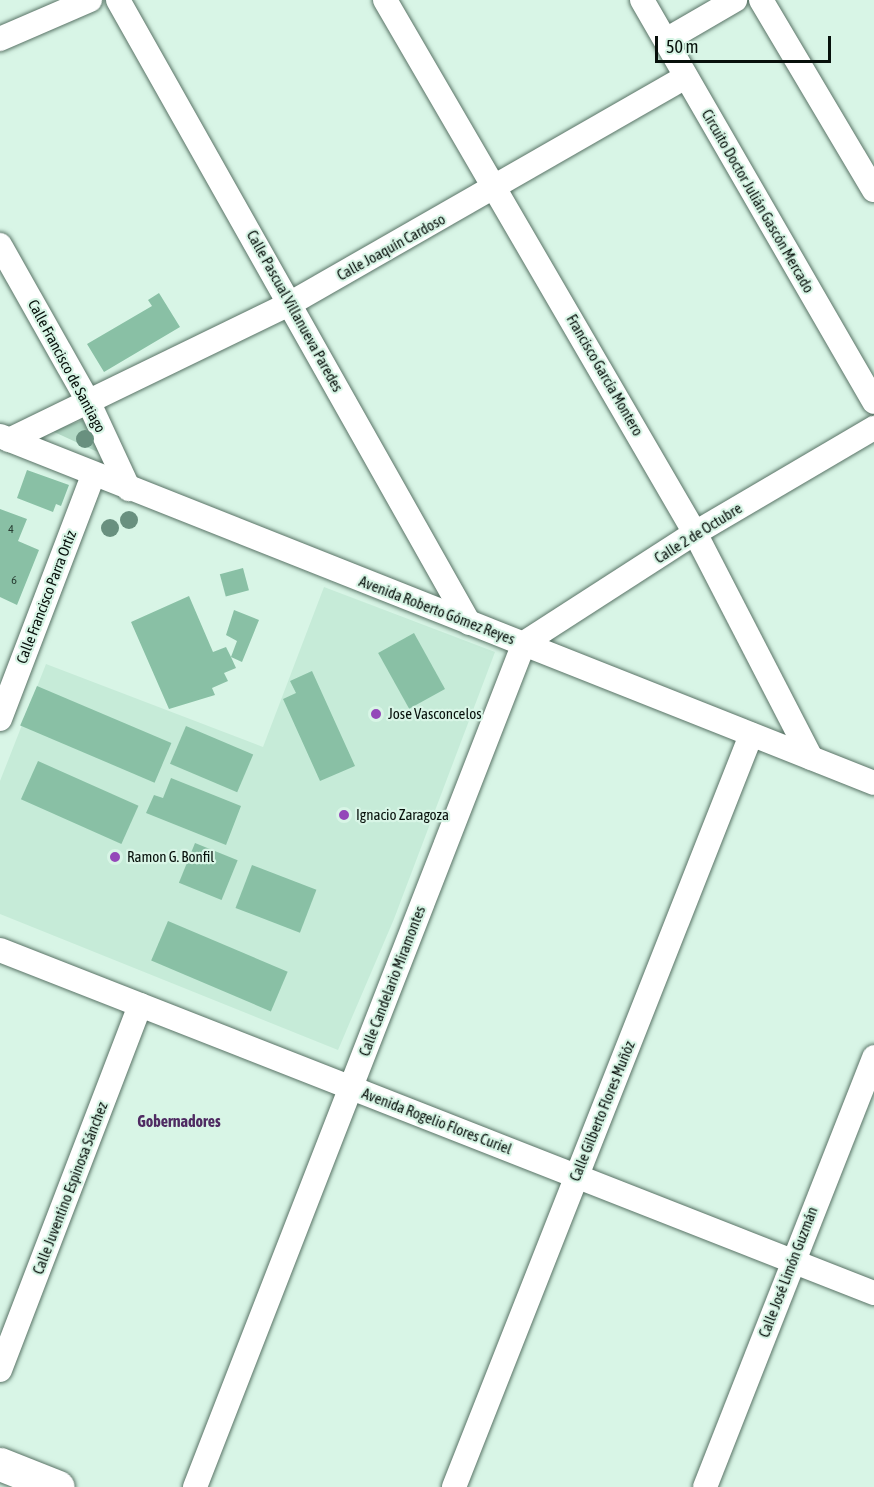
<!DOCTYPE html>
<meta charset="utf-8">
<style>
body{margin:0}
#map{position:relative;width:874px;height:1487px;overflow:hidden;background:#d8f5e6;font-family:"Asap Condensed",sans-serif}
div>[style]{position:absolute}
.built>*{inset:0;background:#c6ebd8}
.green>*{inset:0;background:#b3dac6}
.building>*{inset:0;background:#89c0a5;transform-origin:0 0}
.roads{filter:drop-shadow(0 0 2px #597366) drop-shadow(0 0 2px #597366)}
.street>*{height:24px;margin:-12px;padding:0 12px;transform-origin:12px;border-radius:12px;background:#fff}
.primary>*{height:33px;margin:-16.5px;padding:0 16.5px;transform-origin:16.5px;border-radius:16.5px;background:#fff}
.trees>*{width:18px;height:18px;margin:-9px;border-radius:50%;background:#69907f}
.dots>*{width:16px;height:16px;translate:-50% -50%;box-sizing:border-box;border:3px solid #d8f5e6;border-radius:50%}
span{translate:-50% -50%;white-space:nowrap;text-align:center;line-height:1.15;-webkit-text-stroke:4.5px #d8f5e6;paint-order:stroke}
.number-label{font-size:12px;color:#283c32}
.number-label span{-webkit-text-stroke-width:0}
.street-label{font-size:15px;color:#07100b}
.poi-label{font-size:15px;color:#07100b}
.left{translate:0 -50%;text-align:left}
.neighbourhood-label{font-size:16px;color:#4f2b62;font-weight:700}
.scale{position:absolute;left:655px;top:36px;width:176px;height:27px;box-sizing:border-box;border:3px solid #07100b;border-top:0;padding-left:8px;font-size:18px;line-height:21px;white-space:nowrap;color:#07100b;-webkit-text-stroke:4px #d8f5e6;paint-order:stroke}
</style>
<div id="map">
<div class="built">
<i style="clip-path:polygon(324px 587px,495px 652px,394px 919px,338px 1050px,0 914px,0 781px,46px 664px,263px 747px)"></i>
</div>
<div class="green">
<i style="clip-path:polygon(83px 420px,100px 453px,52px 431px)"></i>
</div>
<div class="building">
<i style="clip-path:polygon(159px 293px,180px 327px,104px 372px,87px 344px,152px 306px,148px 300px)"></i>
<i style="clip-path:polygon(27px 470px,69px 485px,61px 506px,56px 504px,53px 512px,17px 498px)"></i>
<i style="clip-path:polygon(0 509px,27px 519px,18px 541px,39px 550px,17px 605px,0 597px)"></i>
<i style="left:243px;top:568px;width:23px;height:24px;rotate:75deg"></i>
<i style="clip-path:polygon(189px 596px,213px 652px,226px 647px,231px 657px,237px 641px,226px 635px,234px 610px,259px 620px,242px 662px,231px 657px,236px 668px,224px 673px,228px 681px,212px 688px,215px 695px,169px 709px,131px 622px)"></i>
<i style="left:414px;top:633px;width:64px;height:41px;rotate:61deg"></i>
<i style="clip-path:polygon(312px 671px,355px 766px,320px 781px,283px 699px,296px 693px,290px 681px)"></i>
<i style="left:37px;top:686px;width:146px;height:43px;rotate:23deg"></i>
<i style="left:186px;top:726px;width:73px;height:41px;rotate:23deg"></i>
<i style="left:38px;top:761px;width:110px;height:42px;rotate:24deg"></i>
<i style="clip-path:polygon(171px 778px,241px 806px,226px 845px,146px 813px,154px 795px,163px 798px)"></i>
<i style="left:195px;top:843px;width:46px;height:43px;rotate:22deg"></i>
<i style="left:252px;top:865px;width:69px;height:46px;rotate:21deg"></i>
<i style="left:168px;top:921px;width:130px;height:43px;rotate:23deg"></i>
</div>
<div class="roads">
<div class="street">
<i style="left:118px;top:0;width:715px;rotate:60.6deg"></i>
<i style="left:385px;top:0;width:617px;rotate:59.82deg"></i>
<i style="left:695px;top:533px;width:253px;rotate:62.7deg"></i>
<i style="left:642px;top:0;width:464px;rotate:60deg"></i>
<i style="left:761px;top:0;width:221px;rotate:59.3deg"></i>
<i style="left:0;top:39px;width:98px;rotate:-23.4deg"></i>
<i style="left:666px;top:40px;width:80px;rotate:-30.1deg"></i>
<i style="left:0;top:245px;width:181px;rotate:60.6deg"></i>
<i style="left:89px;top:403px;width:95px;rotate:65.1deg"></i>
<i style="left:0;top:436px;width:940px;rotate:21.65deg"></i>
<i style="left:9px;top:440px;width:314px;rotate:-25.9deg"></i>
<i style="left:291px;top:303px;width:455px;rotate:-29.8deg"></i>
<i style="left:0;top:719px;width:261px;rotate:-69.1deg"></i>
<i style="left:0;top:950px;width:939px;rotate:21.43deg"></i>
<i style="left:0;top:1370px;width:391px;rotate:-69deg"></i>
<i style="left:195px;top:1487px;width:906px;rotate:-68.7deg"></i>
<i style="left:524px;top:643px;width:203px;rotate:-32.8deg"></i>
<i style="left:695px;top:533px;width:208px;rotate:-30.4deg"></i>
<i style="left:454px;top:1487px;width:809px;rotate:-68.45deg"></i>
<i style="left:705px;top:1487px;width:462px;rotate:-68.5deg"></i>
</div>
<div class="primary">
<i style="left:0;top:1464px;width:62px;rotate:21.6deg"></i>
</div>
</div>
<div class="trees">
<i style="left:85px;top:439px"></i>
<i style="left:129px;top:520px"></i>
<i style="left:110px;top:528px"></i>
</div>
<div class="dots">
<i style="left:376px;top:714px;background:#9448b9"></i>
<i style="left:344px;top:815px;background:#9448b9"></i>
<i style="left:115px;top:857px;background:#9448b9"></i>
</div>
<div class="number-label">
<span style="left:11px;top:530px">4</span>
<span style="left:14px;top:581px">6</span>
</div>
<div class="street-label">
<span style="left:758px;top:201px;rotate:60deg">Circuito Doctor Julián Gascón Mercado</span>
<span style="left:391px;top:247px;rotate:-29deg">Calle Joaquín Cardoso</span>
<span style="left:295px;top:311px;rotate:61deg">Calle Pascual Villanueva Paredes</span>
<span style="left:67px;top:366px;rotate:62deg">Calle Francisco de Santiago</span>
<span style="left:605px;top:375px;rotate:60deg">Francisco García Montero</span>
<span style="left:698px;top:533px;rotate:-32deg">Calle 2 de Octubre</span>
<span style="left:46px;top:597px;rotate:-69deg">Calle Francisco Parra Ortiz</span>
<span style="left:437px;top:610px;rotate:21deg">Avenida Roberto Gómez Reyes</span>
<span style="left:392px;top:981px;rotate:-69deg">Calle Candelario Miramontes</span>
<span style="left:602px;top:1111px;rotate:-68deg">Calle Gilberto Flores Muñóz</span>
<span style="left:437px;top:1121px;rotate:21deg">Avenida Rogelio Flores Curiel</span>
<span style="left:70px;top:1188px;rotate:-69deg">Calle Juventino Espinosa Sánchez</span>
<span style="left:788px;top:1272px;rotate:-69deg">Calle José Limón Guzmán</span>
</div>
<div class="poi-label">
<span class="left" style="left:388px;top:714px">Jose Vasconcelos</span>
<span class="left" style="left:356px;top:815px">Ignacio Zaragoza</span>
<span class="left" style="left:127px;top:857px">Ramon G. Bonfil</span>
</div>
<div class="neighbourhood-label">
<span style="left:179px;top:1121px">Gobernadores</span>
</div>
<div class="scale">50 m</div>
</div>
